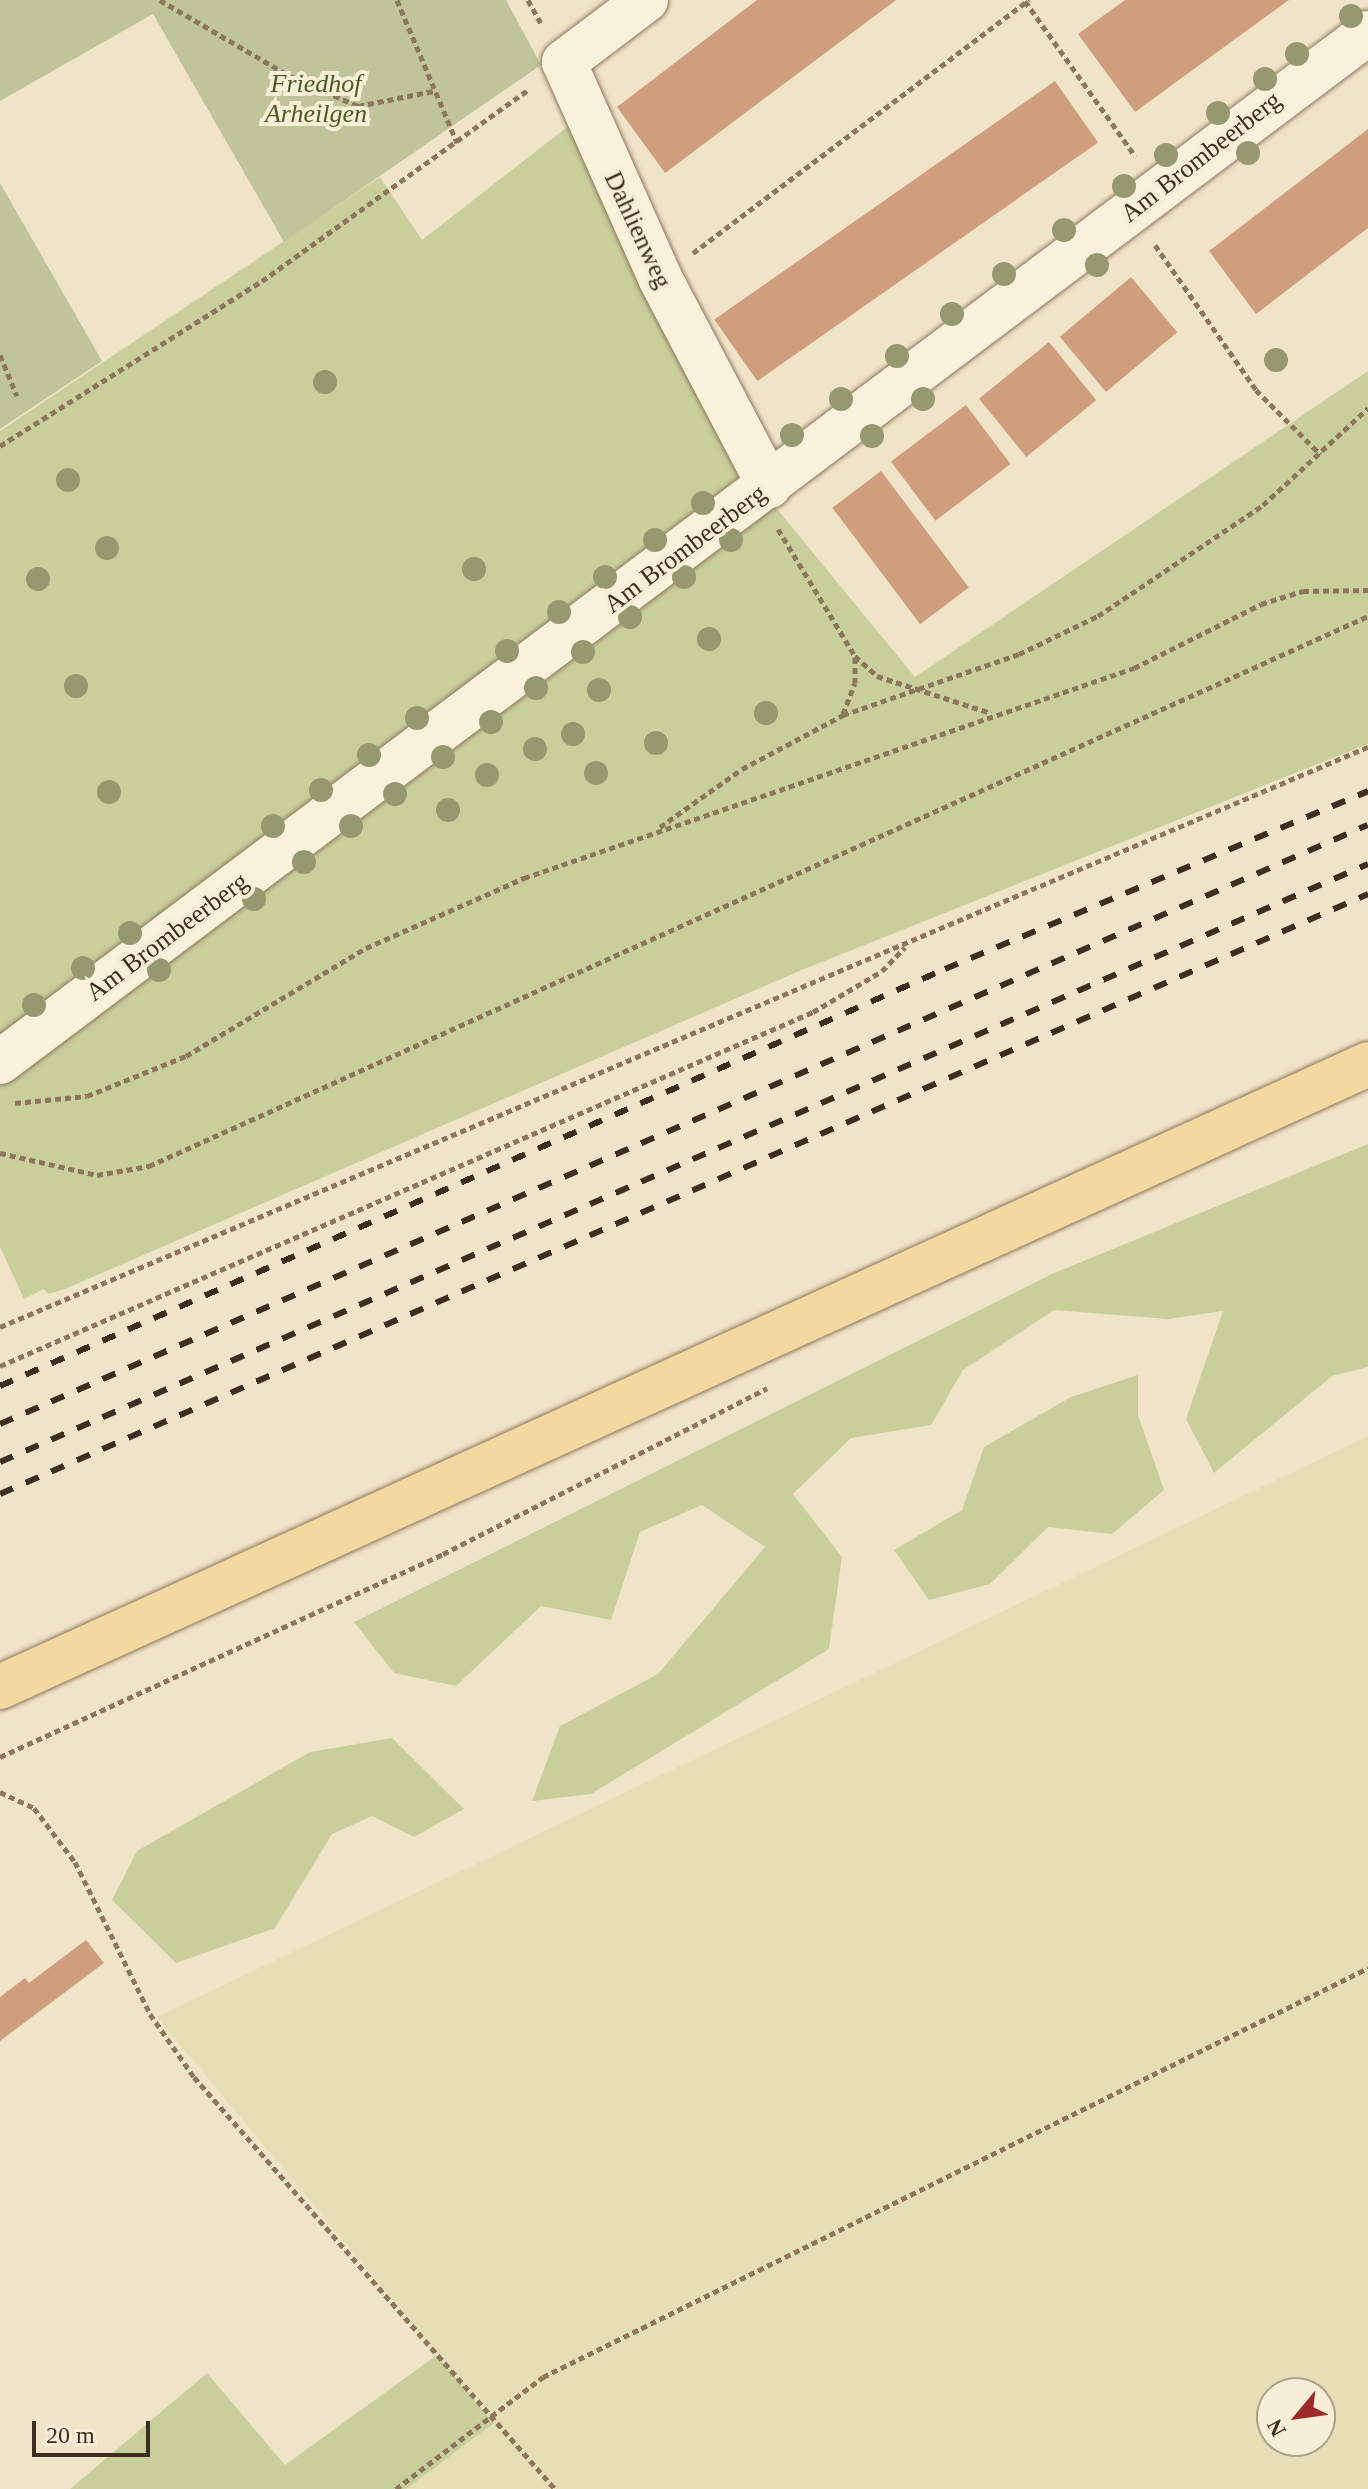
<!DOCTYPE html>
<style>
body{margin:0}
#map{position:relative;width:1368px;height:2489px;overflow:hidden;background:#f0e4c8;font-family:Georgia,serif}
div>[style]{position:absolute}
.farmland>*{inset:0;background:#e6deb5}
.green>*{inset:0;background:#c9cf9b}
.cemetery>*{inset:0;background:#bfc49a}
.building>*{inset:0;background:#cf9f7d;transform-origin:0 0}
.path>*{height:5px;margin-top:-2.5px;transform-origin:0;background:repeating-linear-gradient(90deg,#8d765c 0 6px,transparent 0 10px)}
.roads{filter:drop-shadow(0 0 2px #8d765c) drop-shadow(0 0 2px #8d765c)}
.minor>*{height:44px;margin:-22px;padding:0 22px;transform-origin:22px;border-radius:22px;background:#faf1dc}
.major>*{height:44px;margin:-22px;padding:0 22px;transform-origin:22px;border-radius:22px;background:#f3d9a0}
.rail>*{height:6px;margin-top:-3px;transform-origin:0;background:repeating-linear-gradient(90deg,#3d2e20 0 14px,transparent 0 28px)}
.trees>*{width:24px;height:24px;margin:-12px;border-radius:50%;background:#96986f}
span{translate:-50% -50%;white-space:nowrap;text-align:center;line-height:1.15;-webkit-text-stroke:8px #f7eed8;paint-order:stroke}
.park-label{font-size:26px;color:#4d5a26;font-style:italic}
.street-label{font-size:26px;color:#3d2e20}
.north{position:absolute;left:1256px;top:2377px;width:80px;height:80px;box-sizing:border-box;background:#f7eed8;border:2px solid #ada18e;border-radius:50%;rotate:241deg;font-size:22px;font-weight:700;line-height:32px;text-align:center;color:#3d2e20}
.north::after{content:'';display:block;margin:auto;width:28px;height:36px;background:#9e2a2b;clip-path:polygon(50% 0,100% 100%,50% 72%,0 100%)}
.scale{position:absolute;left:32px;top:2421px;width:118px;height:36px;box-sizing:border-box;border:4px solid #3d2e20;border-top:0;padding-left:10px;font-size:24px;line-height:28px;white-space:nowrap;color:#3d2e20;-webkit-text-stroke:6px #f7eed8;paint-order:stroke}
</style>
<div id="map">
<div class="farmland">
<i style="clip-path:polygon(evenodd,1368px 1436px,1368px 2489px,406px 2489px,494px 2422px,157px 2017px,1368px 1436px,1272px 2393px,1320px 2393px,1320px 2441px,1272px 2441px,1272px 2393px)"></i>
</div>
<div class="green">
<i style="clip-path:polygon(571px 124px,741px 465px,915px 677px,1368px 371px,1368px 744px,804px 969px,65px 1289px,48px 1294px,44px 1289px,24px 1299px,0 1247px,0 431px,380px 177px,422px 240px)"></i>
<i style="clip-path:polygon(1368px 1144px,1368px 1367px,1332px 1376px,1214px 1473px,1186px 1419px,1223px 1311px,1168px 1319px,1054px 1310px,963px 1370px,931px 1425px,851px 1438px,793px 1494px,842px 1557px,829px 1649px,591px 1794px,532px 1801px,560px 1726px,658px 1674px,765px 1547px,702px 1505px,640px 1532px,611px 1620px,541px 1606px,456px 1686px,394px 1673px,354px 1622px,1052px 1274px)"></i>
<i style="clip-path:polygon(1138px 1375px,1138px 1415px,1164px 1490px,1112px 1534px,1048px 1527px,990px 1584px,929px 1600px,894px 1550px,962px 1510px,984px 1447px,1071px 1397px)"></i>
<i style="clip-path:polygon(392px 1738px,464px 1809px,414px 1837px,372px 1816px,332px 1834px,275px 1928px,176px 1963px,112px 1900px,137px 1851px,310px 1752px)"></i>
<i style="clip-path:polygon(437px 2355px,494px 2423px,406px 2489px,70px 2489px,207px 2373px,285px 2465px)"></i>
</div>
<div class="cemetery">
<i style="clip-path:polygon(0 0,506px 0,541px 65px,284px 242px,153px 14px,0 101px)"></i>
<i style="clip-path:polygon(0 183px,102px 361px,0 429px)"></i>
</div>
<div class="building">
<i style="clip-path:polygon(757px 0,896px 0,665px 173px,617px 107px)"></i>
<i style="clip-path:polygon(1125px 0,1289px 0,1135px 112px,1078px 34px)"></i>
<i style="left:1055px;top:81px;width:75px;height:416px;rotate:55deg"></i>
<i style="clip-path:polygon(1368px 129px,1368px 228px,1256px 314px,1209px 251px)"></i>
<i style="left:1131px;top:277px;width:72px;height:93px;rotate:50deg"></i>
<i style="left:1049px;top:342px;width:75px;height:90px;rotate:51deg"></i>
<i style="left:966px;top:405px;width:74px;height:94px;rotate:53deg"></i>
<i style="left:881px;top:471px;width:146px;height:61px;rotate:53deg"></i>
<i style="clip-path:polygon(86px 1940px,104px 1963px,0 2041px,0 1997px,25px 1978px,29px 1983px)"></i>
</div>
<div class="path">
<i style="left:160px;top:0;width:148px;rotate:30.4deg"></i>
<i style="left:288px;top:75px;width:77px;rotate:23.9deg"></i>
<i style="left:358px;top:106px;width:77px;rotate:-11.2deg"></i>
<i style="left:397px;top:0;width:155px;rotate:67.2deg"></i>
<i style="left:528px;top:0;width:29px;rotate:61deg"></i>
<i style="left:1025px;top:1px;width:190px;rotate:54.6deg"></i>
<i style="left:1155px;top:245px;width:177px;rotate:55.1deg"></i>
<i style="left:1256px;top:390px;width:91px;rotate:45deg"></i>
<i style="left:693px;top:253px;width:421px;rotate:-37deg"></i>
<i style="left:0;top:355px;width:44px;rotate:67.5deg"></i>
<i style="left:0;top:446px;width:310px;rotate:-32.2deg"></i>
<i style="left:262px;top:281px;width:329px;rotate:-35.7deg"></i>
<i style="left:778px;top:529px;width:149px;rotate:58.8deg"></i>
<i style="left:855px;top:656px;width:30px;rotate:42deg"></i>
<i style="left:877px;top:676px;width:120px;rotate:18deg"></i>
<i style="left:843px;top:714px;width:33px;rotate:-69deg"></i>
<i style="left:855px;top:683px;width:27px;rotate:-90deg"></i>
<i style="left:660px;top:827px;width:100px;rotate:-35.3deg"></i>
<i style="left:742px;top:769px;width:115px;rotate:-28.1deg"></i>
<i style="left:843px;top:715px;width:186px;rotate:-19.1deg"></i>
<i style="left:1019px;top:654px;width:88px;rotate:-25.7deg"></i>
<i style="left:1098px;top:616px;width:199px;rotate:-33.9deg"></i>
<i style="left:1263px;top:505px;width:143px;rotate:-42.7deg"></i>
<i style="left:15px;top:1103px;width:72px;rotate:-5.6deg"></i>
<i style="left:87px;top:1096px;width:107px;rotate:-22deg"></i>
<i style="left:186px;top:1056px;width:210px;rotate:-31deg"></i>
<i style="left:366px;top:948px;width:173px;rotate:-23.9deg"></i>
<i style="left:524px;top:878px;width:645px;rotate:-19deg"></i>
<i style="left:1134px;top:668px;width:142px;rotate:-26.7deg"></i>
<i style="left:1261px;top:604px;width:44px;rotate:-17.2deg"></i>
<i style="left:1303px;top:591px;width:65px;rotate:-0.9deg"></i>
<i style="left:0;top:1153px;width:99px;rotate:12.8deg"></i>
<i style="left:97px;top:1175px;width:53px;rotate:-9.8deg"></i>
<i style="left:149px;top:1166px;width:1337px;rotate:-24.28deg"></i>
<i style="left:0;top:1327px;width:1486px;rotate:-22.98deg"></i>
<i style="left:0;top:1366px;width:887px;rotate:-23.53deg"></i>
<i style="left:813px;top:1012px;width:80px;rotate:-30.7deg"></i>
<i style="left:882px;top:971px;width:33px;rotate:-46deg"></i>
<i style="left:0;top:1757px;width:487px;rotate:-24.6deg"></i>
<i style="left:443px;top:1554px;width:364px;rotate:-27.1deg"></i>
<i style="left:0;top:1792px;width:38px;rotate:25deg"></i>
<i style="left:34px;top:1808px;width:68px;rotate:52.8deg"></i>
<i style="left:75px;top:1862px;width:169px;rotate:63.7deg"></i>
<i style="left:150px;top:2014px;width:77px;rotate:55.1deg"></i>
<i style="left:194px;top:2077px;width:548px;rotate:48.77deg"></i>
<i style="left:396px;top:2489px;width:185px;rotate:-37.3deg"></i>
<i style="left:543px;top:2377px;width:921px;rotate:-26.37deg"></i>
</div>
<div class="roads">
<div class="minor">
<i style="left:646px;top:0;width:103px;rotate:142.9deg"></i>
<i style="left:564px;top:62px;width:236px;rotate:66deg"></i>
<i style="left:660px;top:278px;width:235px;rotate:62.3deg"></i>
<i style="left:0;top:1062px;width:1712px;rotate:-36.95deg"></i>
</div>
<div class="major">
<i style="left:0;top:1687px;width:1503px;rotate:-24.48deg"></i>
</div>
</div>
<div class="rail">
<i style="left:0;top:1386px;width:1033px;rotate:-23.81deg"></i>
<i style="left:945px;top:969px;width:459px;rotate:-22.8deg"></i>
<i style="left:0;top:1424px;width:1493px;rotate:-23.65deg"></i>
<i style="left:0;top:1462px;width:1493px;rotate:-23.61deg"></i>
<i style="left:0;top:1494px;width:1494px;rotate:-23.68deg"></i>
</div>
<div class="trees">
<i style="left:1351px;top:16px"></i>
<i style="left:1297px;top:54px"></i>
<i style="left:1265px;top:79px"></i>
<i style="left:1218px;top:113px"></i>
<i style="left:1248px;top:153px"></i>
<i style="left:1166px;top:155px"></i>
<i style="left:1124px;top:186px"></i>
<i style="left:1064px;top:230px"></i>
<i style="left:1097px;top:265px"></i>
<i style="left:1004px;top:274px"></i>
<i style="left:952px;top:314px"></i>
<i style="left:897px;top:356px"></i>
<i style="left:1276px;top:360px"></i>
<i style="left:325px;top:382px"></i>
<i style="left:841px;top:399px"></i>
<i style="left:923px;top:399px"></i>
<i style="left:792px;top:435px"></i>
<i style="left:872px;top:436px"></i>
<i style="left:68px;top:480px"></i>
<i style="left:703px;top:503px"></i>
<i style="left:655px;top:540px"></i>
<i style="left:731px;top:540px"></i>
<i style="left:107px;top:548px"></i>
<i style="left:474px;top:569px"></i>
<i style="left:605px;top:577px"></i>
<i style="left:684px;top:577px"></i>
<i style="left:38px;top:579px"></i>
<i style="left:559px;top:612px"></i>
<i style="left:630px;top:617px"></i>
<i style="left:709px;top:639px"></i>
<i style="left:507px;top:651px"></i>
<i style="left:583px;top:652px"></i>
<i style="left:76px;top:686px"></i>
<i style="left:536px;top:688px"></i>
<i style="left:599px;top:690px"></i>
<i style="left:766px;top:713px"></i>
<i style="left:417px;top:718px"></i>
<i style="left:491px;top:722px"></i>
<i style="left:573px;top:734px"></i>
<i style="left:656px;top:743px"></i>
<i style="left:535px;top:749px"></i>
<i style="left:369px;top:755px"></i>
<i style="left:443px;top:757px"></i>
<i style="left:596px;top:773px"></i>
<i style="left:487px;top:775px"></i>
<i style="left:321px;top:790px"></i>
<i style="left:109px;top:792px"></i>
<i style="left:395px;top:794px"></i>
<i style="left:448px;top:810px"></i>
<i style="left:273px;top:826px"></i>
<i style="left:351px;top:826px"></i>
<i style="left:304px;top:862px"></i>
<i style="left:254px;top:899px"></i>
<i style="left:130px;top:933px"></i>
<i style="left:83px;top:968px"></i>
<i style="left:159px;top:970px"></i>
<i style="left:34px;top:1005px"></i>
</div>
<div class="park-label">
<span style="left:316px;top:99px">Friedhof<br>Arheilgen</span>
</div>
<div class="street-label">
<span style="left:1201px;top:157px;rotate:-38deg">Am Brombeerberg</span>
<span style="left:638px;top:230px;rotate:65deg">Dahlienweg</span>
<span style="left:685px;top:549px;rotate:-37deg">Am Brombeerberg</span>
<span style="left:167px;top:937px;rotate:-37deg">Am Brombeerberg</span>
</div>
<div class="north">N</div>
<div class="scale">20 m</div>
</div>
